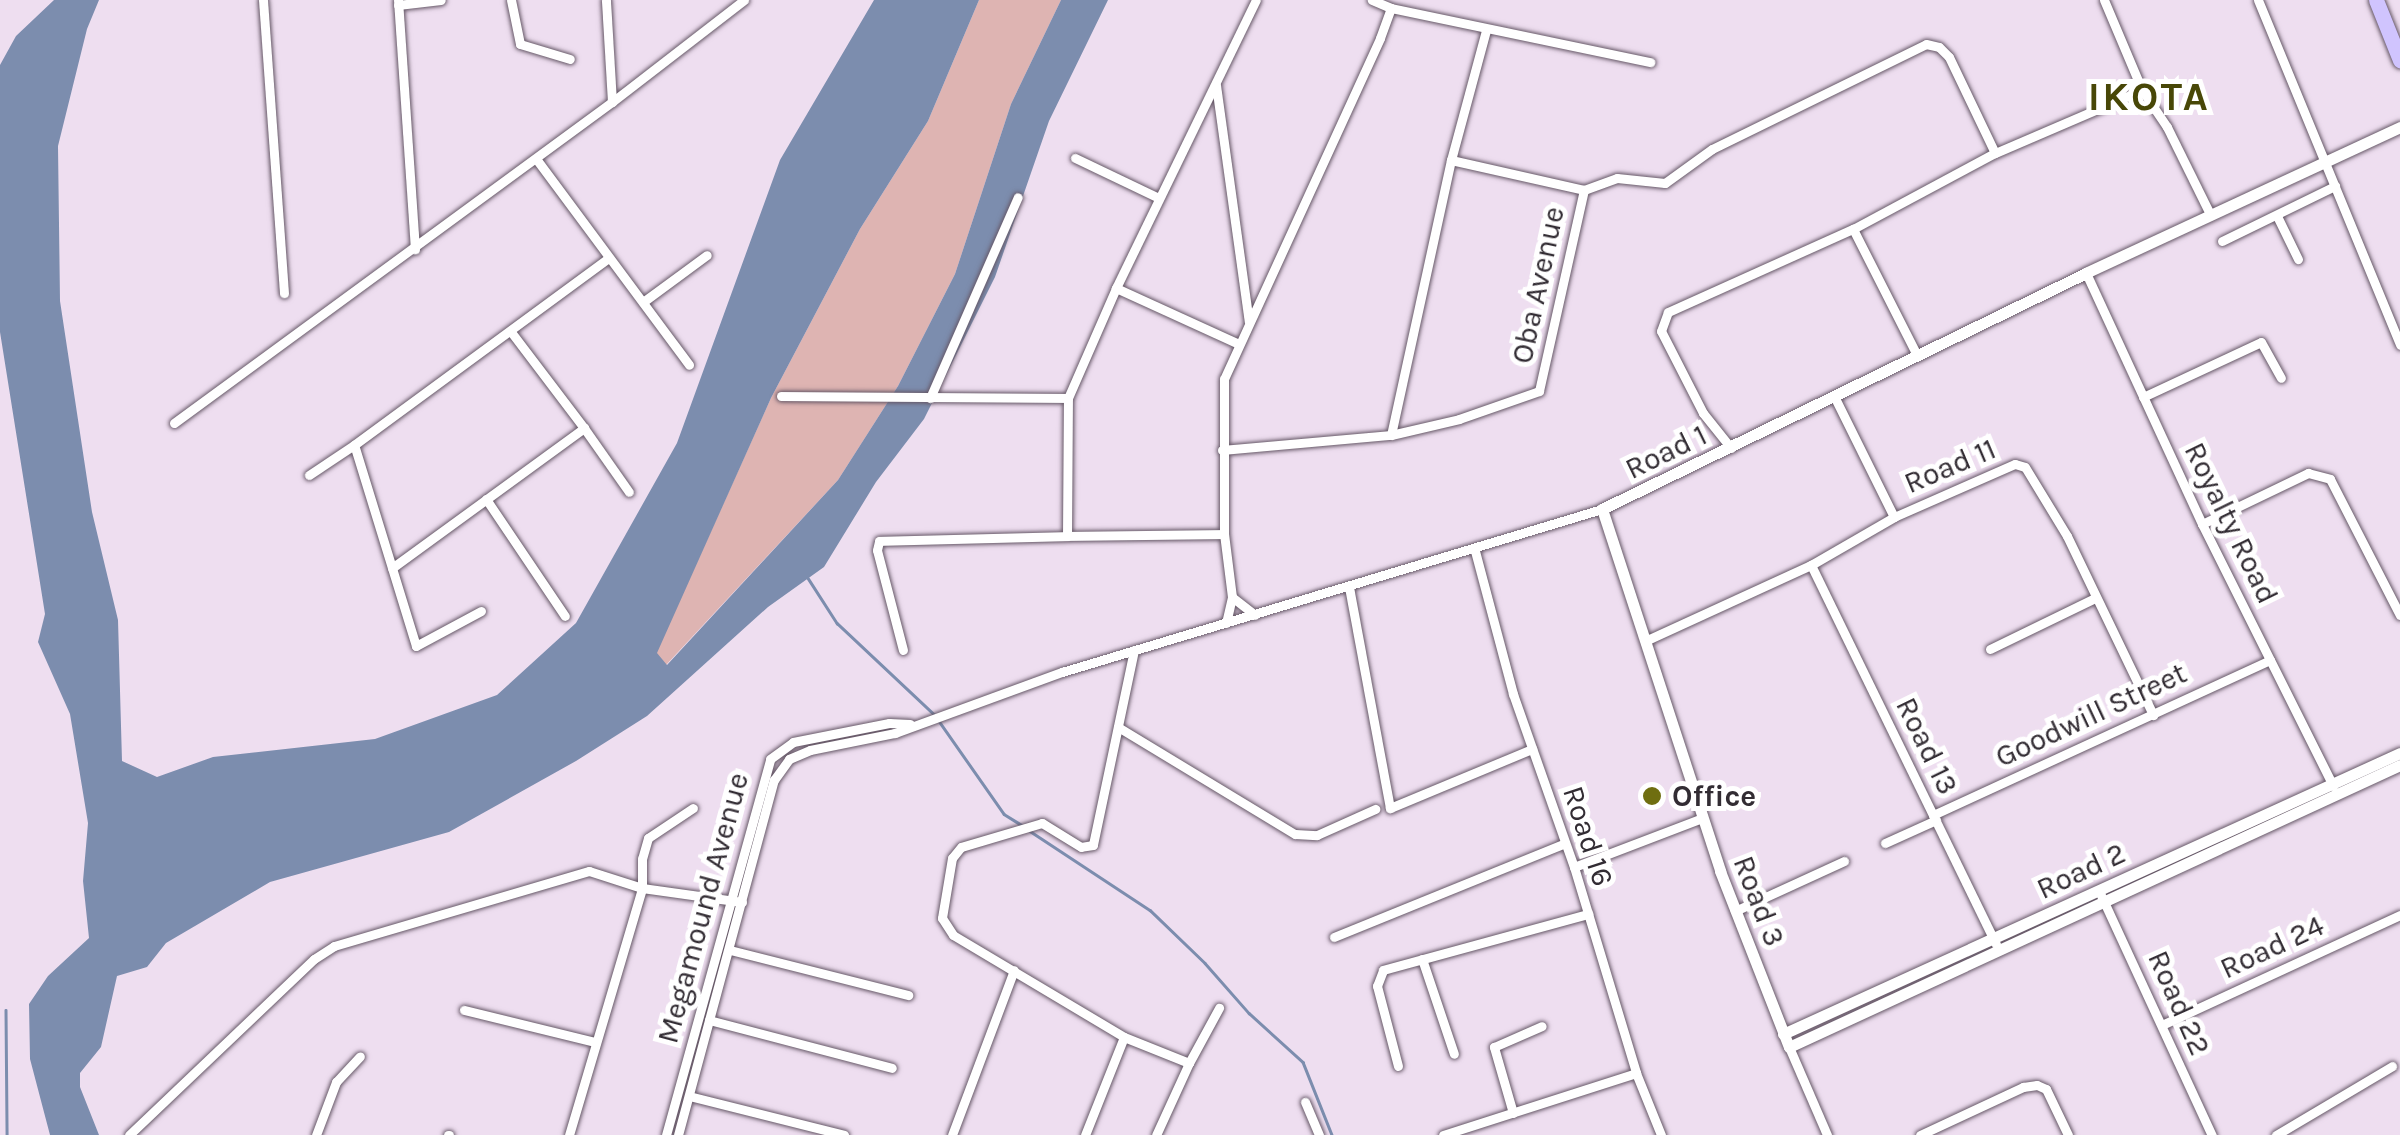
<!DOCTYPE html>
<style>
body{margin:0}
#map{position:relative;width:2400px;height:1135px;overflow:hidden;background:#eedef0;font-family:Karla,sans-serif}
div>[style]{position:absolute}
.green>*{inset:0;background:#deb4b2}
.water>*{inset:0;background:#7c8dae}
.stream>*{height:2.5px;margin:-1.25px;padding:0 1.25px;transform-origin:1.25px;border-radius:1.25px;background:#7c8dae}
.roads{filter:drop-shadow(0 0 2px #665867) drop-shadow(0 0 2px #665867)}
.minor>*{height:9px;margin:-4.5px;padding:0 4.5px;transform-origin:4.5px;border-radius:4.5px;background:#fff}
.tertiary>*{height:11px;margin:-5.5px;padding:0 5.5px;transform-origin:5.5px;border-radius:5.5px;background:#fff}
.trunk>*{height:15px;margin:-7.5px;padding:0 7.5px;transform-origin:7.5px;border-radius:7.5px;background:#d0c4fe}
.dots>*{width:28px;height:28px;translate:-50% -50%;box-sizing:border-box;border:5px solid #fff;border-radius:50%}
span{translate:-50% -50%;white-space:nowrap;text-align:center;line-height:1.15;-webkit-text-stroke:10px #fff;paint-order:stroke}
.street-label{font-size:30px;color:#322c33}
.poi-label{font-size:30px;color:#322c33;font-weight:700}
.left{translate:0 -50%;text-align:left}
.district-label{font-size:40px;color:#484707;font-weight:700;letter-spacing:2.5px}
</style>
<div id="map">
<div class="green">
<i style="clip-path:polygon(979px 0,1061px 0,1011px 104px,955px 274px,898px 386px,838px 480px,666px 665px,656px 653px,771px 398px,860px 229px,928px 121px)"></i>
</div>
<div class="water">
<i style="clip-path:polygon(54px 0,99px 0,87px 29px,58px 146px,60px 301px,92px 512px,118px 620px,122px 761px,157px 777px,213px 757px,375px 739px,497px 695px,576px 623px,677px 443px,780px 160px,874px 0,979px 0,928px 121px,860px 229px,771px 398px,657px 653px,667px 665px,838px 480px,898px 386px,955px 274px,1011px 104px,1061px 0,1108px 0,1049px 121px,995px 277px,924px 419px,876px 482px,824px 567px,768px 607px,647px 716px,576px 761px,449px 832px,270px 882px,166px 943px,147px 967px,117px 976px,101px 1047px,80px 1073px,80px 1087px,99px 1135px,50px 1135px,30px 1059px,29px 1004px,48px 976px,89px 938px,83px 881px,88px 823px,70px 714px,38px 642px,45px 614px,0 332px,0 65px,16px 36px)"></i>
</div>
<div class="stream">
<i style="left:808px;top:578px;width:54px;rotate:57.2deg"></i>
<i style="left:837px;top:623px;width:133px;rotate:43.2deg"></i>
<i style="left:939px;top:721px;width:113px;rotate:55deg"></i>
<i style="left:1004px;top:814px;width:22px;rotate:32deg"></i>
<i style="left:1030px;top:831px;width:144px;rotate:33.4deg"></i>
<i style="left:1150px;top:910px;width:76px;rotate:43.9deg"></i>
<i style="left:1205px;top:963px;width:67px;rotate:48.7deg"></i>
<i style="left:1249px;top:1013px;width:73px;rotate:42.2deg"></i>
<i style="left:1303px;top:1062px;width:79px;rotate:68.3deg"></i>
<i style="left:6px;top:1010px;width:125px;rotate:89.5deg"></i>
</div>
<div class="roads">
<div class="minor">
<i style="left:263px;top:0;width:294px;rotate:85.9deg"></i>
<i style="left:398px;top:0;width:250px;rotate:86.1deg"></i>
<i style="left:511px;top:0;width:45px;rotate:78.4deg"></i>
<i style="left:520px;top:44px;width:52px;rotate:16.7deg"></i>
<i style="left:2104px;top:0;width:98px;rotate:67.1deg"></i>
<i style="left:2142px;top:90px;width:45px;rotate:56deg"></i>
<i style="left:2167px;top:127px;width:97px;rotate:63.7deg"></i>
<i style="left:2258px;top:0;width:373px;rotate:67.6deg"></i>
<i style="left:398px;top:5px;width:43px;rotate:-6.6deg"></i>
<i style="left:1391px;top:8px;width:265px;rotate:11.8deg"></i>
<i style="left:1216px;top:85px;width:239px;rotate:82.1deg"></i>
<i style="left:612px;top:102px;width:167px;rotate:-37.7deg"></i>
<i style="left:1075px;top:158px;width:93px;rotate:25.5deg"></i>
<i style="left:537px;top:160px;width:255px;rotate:53.4deg"></i>
<i style="left:1451px;top:160px;width:135px;rotate:-74.9deg"></i>
<i style="left:2277px;top:216px;width:48px;rotate:64deg"></i>
<i style="left:1853px;top:229px;width:141px;rotate:63.1deg"></i>
<i style="left:2222px;top:241px;width:126px;rotate:-26deg"></i>
<i style="left:2086px;top:273px;width:277px;rotate:65.2deg"></i>
<i style="left:2202px;top:524px;width:293px;rotate:63.4deg"></i>
<i style="left:1116px;top:288px;width:135px;rotate:24.5deg"></i>
<i style="left:643px;top:302px;width:79px;rotate:-36.3deg"></i>
<i style="left:781px;top:396px;width:287px;rotate:0.4deg"></i>
<i style="left:1834px;top:396px;width:135px;rotate:63.6deg"></i>
<i style="left:2143px;top:397px;width:130px;rotate:-25deg"></i>
<i style="left:2261px;top:342px;width:41px;rotate:60.9deg"></i>
<i style="left:930px;top:398px;width:219px;rotate:-66.4deg"></i>
<i style="left:174px;top:423px;width:543px;rotate:-36.24deg"></i>
<i style="left:612px;top:102px;width:102px;rotate:-93.4deg"></i>
<i style="left:584px;top:428px;width:78px;rotate:54.9deg"></i>
<i style="left:1391px;top:435px;width:70px;rotate:-13.2deg"></i>
<i style="left:1459px;top:419px;width:85px;rotate:-19.3deg"></i>
<i style="left:1539px;top:391px;width:206px;rotate:-77.4deg"></i>
<i style="left:1731px;top:448px;width:45px;rotate:-128.7deg"></i>
<i style="left:1703px;top:413px;width:92px;rotate:-117.1deg"></i>
<i style="left:1661px;top:331px;width:20px;rotate:-70deg"></i>
<i style="left:1668px;top:312px;width:203px;rotate:-24.2deg"></i>
<i style="left:1853px;top:229px;width:161px;rotate:-28.2deg"></i>
<i style="left:1995px;top:153px;width:160px;rotate:-23.2deg"></i>
<i style="left:1222px;top:450px;width:170px;rotate:-5.1deg"></i>
<i style="left:1391px;top:435px;width:281px;rotate:-77.7deg"></i>
<i style="left:1451px;top:160px;width:136px;rotate:12.7deg"></i>
<i style="left:1584px;top:190px;width:35px;rotate:-20deg"></i>
<i style="left:1617px;top:178px;width:48px;rotate:5.9deg"></i>
<i style="left:1665px;top:183px;width:58px;rotate:-35.9deg"></i>
<i style="left:1712px;top:149px;width:238px;rotate:-26.1deg"></i>
<i style="left:1926px;top:44px;width:13px;rotate:13deg"></i>
<i style="left:1939px;top:47px;width:14px;rotate:45deg"></i>
<i style="left:1949px;top:57px;width:106px;rotate:64.4deg"></i>
<i style="left:309px;top:475px;width:54px;rotate:-33.7deg"></i>
<i style="left:486px;top:499px;width:141px;rotate:56deg"></i>
<i style="left:2202px;top:524px;width:118px;rotate:-25.7deg"></i>
<i style="left:2308px;top:473px;width:23px;rotate:15deg"></i>
<i style="left:2330px;top:479px;width:153px;rotate:62.8deg"></i>
<i style="left:1224px;top:534px;width:157px;rotate:179.3deg"></i>
<i style="left:1067px;top:536px;width:138px;rotate:-89.6deg"></i>
<i style="left:1068px;top:398px;width:120px;rotate:-66.4deg"></i>
<i style="left:1116px;top:288px;width:320px;rotate:-64.1deg"></i>
<i style="left:1475px;top:551px;width:148px;rotate:75.1deg"></i>
<i style="left:1513px;top:694px;width:183px;rotate:70.6deg"></i>
<i style="left:1574px;top:867px;width:215px;rotate:73.2deg"></i>
<i style="left:1636px;top:1073px;width:67px;rotate:68deg"></i>
<i style="left:1811px;top:565px;width:422px;rotate:64deg"></i>
<i style="left:392px;top:568px;width:238px;rotate:-36.1deg"></i>
<i style="left:584px;top:428px;width:121px;rotate:-127.2deg"></i>
<i style="left:1349px;top:587px;width:225px;rotate:79.5deg"></i>
<i style="left:1390px;top:808px;width:154px;rotate:-22.6deg"></i>
<i style="left:1232px;top:597px;width:29px;rotate:38deg"></i>
<i style="left:481px;top:611px;width:74px;rotate:151.7deg"></i>
<i style="left:416px;top:646px;width:210px;rotate:-107.1deg"></i>
<i style="left:354px;top:445px;width:316px;rotate:-36.3deg"></i>
<i style="left:1226px;top:623px;width:27px;rotate:-77deg"></i>
<i style="left:1232px;top:597px;width:64px;rotate:-97.2deg"></i>
<i style="left:1224px;top:534px;width:155px;rotate:-90deg"></i>
<i style="left:1224px;top:379px;width:375px;rotate:-65.4deg"></i>
<i style="left:1380px;top:38px;width:32px;rotate:-70deg"></i>
<i style="left:1391px;top:8px;width:21px;rotate:-157deg"></i>
<i style="left:1645px;top:641px;width:183px;rotate:-24.6deg"></i>
<i style="left:1811px;top:565px;width:96px;rotate:-30deg"></i>
<i style="left:1894px;top:517px;width:132px;rotate:-23.7deg"></i>
<i style="left:2015px;top:464px;width:10px;rotate:17deg"></i>
<i style="left:2025px;top:467px;width:81px;rotate:58.7deg"></i>
<i style="left:2067px;top:536px;width:199px;rotate:64.3deg"></i>
<i style="left:1990px;top:649px;width:117px;rotate:-25.9deg"></i>
<i style="left:903px;top:650px;width:103px;rotate:-104.6deg"></i>
<i style="left:877px;top:550px;width:9px;rotate:-77deg"></i>
<i style="left:879px;top:541px;width:188px;rotate:-1.5deg"></i>
<i style="left:1134px;top:650px;width:199px;rotate:101.9deg"></i>
<i style="left:1093px;top:845px;width:12px;rotate:171deg"></i>
<i style="left:1081px;top:847px;width:46px;rotate:-148.4deg"></i>
<i style="left:1042px;top:823px;width:84px;rotate:163.5deg"></i>
<i style="left:961px;top:847px;width:14px;rotate:129deg"></i>
<i style="left:952px;top:858px;width:61px;rotate:99.5deg"></i>
<i style="left:942px;top:918px;width:20px;rotate:57deg"></i>
<i style="left:953px;top:935px;width:199px;rotate:30.8deg"></i>
<i style="left:1124px;top:1037px;width:70px;rotate:21.8deg"></i>
<i style="left:1189px;top:1063px;width:79px;rotate:114.6deg"></i>
<i style="left:1118px;top:727px;width:207px;rotate:31.2deg"></i>
<i style="left:1295px;top:834px;width:22px;rotate:3deg"></i>
<i style="left:1317px;top:835px;width:64px;rotate:-24.1deg"></i>
<i style="left:1933px;top:815px;width:371px;rotate:-24.7deg"></i>
<i style="left:1885px;top:843px;width:56px;rotate:-24.3deg"></i>
<i style="left:1574px;top:867px;width:137px;rotate:-20.9deg"></i>
<i style="left:2099px;top:891px;width:269px;rotate:65.2deg"></i>
<i style="left:1735px;top:911px;width:120px;rotate:-24.6deg"></i>
<i style="left:1334px;top:937px;width:249px;rotate:-22.1deg"></i>
<i style="left:730px;top:950px;width:184px;rotate:14.2deg"></i>
<i style="left:1422px;top:959px;width:100px;rotate:71.4deg"></i>
<i style="left:464px;top:1010px;width:135px;rotate:13.7deg"></i>
<i style="left:709px;top:1020px;width:189px;rotate:14.7deg"></i>
<i style="left:2164px;top:1024px;width:260px;rotate:-24.8deg"></i>
<i style="left:1789px;top:1047px;width:96px;rotate:66.6deg"></i>
<i style="left:1189px;top:1063px;width:63px;rotate:-61.4deg"></i>
<i style="left:1398px;top:1066px;width:83px;rotate:-104.7deg"></i>
<i style="left:1377px;top:986px;width:17px;rotate:-69deg"></i>
<i style="left:1383px;top:970px;width:213px;rotate:-15.3deg"></i>
<i style="left:689px;top:1096px;width:160px;rotate:14.1deg"></i>
<i style="left:1305px;top:1102px;width:36px;rotate:67deg"></i>
<i style="left:1513px;top:1113px;width:69px;rotate:-106.1deg"></i>
<i style="left:1494px;top:1047px;width:52px;rotate:-23.6deg"></i>
<i style="left:129px;top:1135px;width:255px;rotate:-43.6deg"></i>
<i style="left:314px;top:959px;width:24px;rotate:-33deg"></i>
<i style="left:334px;top:946px;width:266px;rotate:-16.4deg"></i>
<i style="left:589px;top:871px;width:56px;rotate:17.8deg"></i>
<i style="left:642px;top:888px;width:101px;rotate:8deg"></i>
<i style="left:316px;top:1135px;width:57px;rotate:-69.3deg"></i>
<i style="left:336px;top:1082px;width:35px;rotate:-47deg"></i>
<i style="left:448px;top:1135px;width:1px"></i>
<i style="left:569px;top:1135px;width:258px;rotate:-73.5deg"></i>
<i style="left:642px;top:888px;width:29px;rotate:-90deg"></i>
<i style="left:642px;top:859px;width:22px;rotate:-74deg"></i>
<i style="left:648px;top:838px;width:54px;rotate:-33.7deg"></i>
<i style="left:666px;top:1135px;width:390px;rotate:-74.5deg"></i>
<i style="left:770px;top:759px;width:29px;rotate:-36deg"></i>
<i style="left:793px;top:742px;width:98px;rotate:-11.2deg"></i>
<i style="left:889px;top:723px;width:21px;rotate:3deg"></i>
<i style="left:678px;top:1135px;width:368px;rotate:-74.9deg"></i>
<i style="left:774px;top:780px;width:26px;rotate:-54deg"></i>
<i style="left:789px;top:759px;width:23px;rotate:-23deg"></i>
<i style="left:810px;top:750px;width:87px;rotate:-11.3deg"></i>
<i style="left:895px;top:733px;width:178px;rotate:-20.1deg"></i>
<i style="left:1062px;top:672px;width:564px;rotate:-16.8deg"></i>
<i style="left:952px;top:1135px;width:176px;rotate:-69.4deg"></i>
<i style="left:1085px;top:1135px;width:105px;rotate:-68.3deg"></i>
<i style="left:1443px;top:1135px;width:203px;rotate:-17.8deg"></i>
<i style="left:1920px;top:1135px;width:114px;rotate:-25deg"></i>
<i style="left:2023px;top:1087px;width:14px;rotate:-8deg"></i>
<i style="left:2037px;top:1085px;width:10px;rotate:24deg"></i>
<i style="left:2046px;top:1089px;width:51px;rotate:64.4deg"></i>
<i style="left:2276px;top:1135px;width:135px;rotate:-30.7deg"></i>
</div>
<div class="tertiary">
<i style="left:2400px;top:127px;width:346px;rotate:155.1deg"></i>
<i style="left:2086px;top:273px;width:538px;rotate:154.01deg"></i>
<i style="left:1602px;top:509px;width:381px;rotate:71.9deg"></i>
<i style="left:1720px;top:871px;width:189px;rotate:68.6deg"></i>
<i style="left:1789px;top:1047px;width:673px;rotate:-24.78deg"></i>
<i style="left:1783px;top:1034px;width:678px;rotate:-24.49deg"></i>
</div>
<div class="trunk">
<i style="left:2376px;top:0;width:65px;rotate:68.2deg"></i>
</div>
</div>
<div class="dots">
<i style="left:1652px;top:796px;background:#6f6e10"></i>
</div>
<div class="street-label">
<span style="left:1538px;top:285px;rotate:-78deg">Oba Avenue</span>
<span style="left:1666px;top:452px;rotate:-26deg">Road 1</span>
<span style="left:1950px;top:466px;rotate:-23deg">Road 11</span>
<span style="left:2231px;top:523px;rotate:64deg">Royalty Road</span>
<span style="left:2091px;top:715px;rotate:-25deg">Goodwill Street</span>
<span style="left:1927px;top:746px;rotate:64deg">Road 13</span>
<span style="left:1588px;top:836px;rotate:72deg">Road 16</span>
<span style="left:2081px;top:871px;rotate:-25deg">Road 2</span>
<span style="left:1759px;top:901px;rotate:69deg">Road 3</span>
<span style="left:703px;top:908px;rotate:-75deg">Megamound Avenue</span>
<span style="left:2272px;top:947px;rotate:-25deg">Road 24</span>
<span style="left:2179px;top:1003px;rotate:66deg">Road 22</span>
</div>
<div class="poi-label">
<span class="left" style="left:1672px;top:796px">Office</span>
</div>
<div class="district-label">
<span style="left:2149px;top:97px">IKOTA</span>
</div>
</div>
